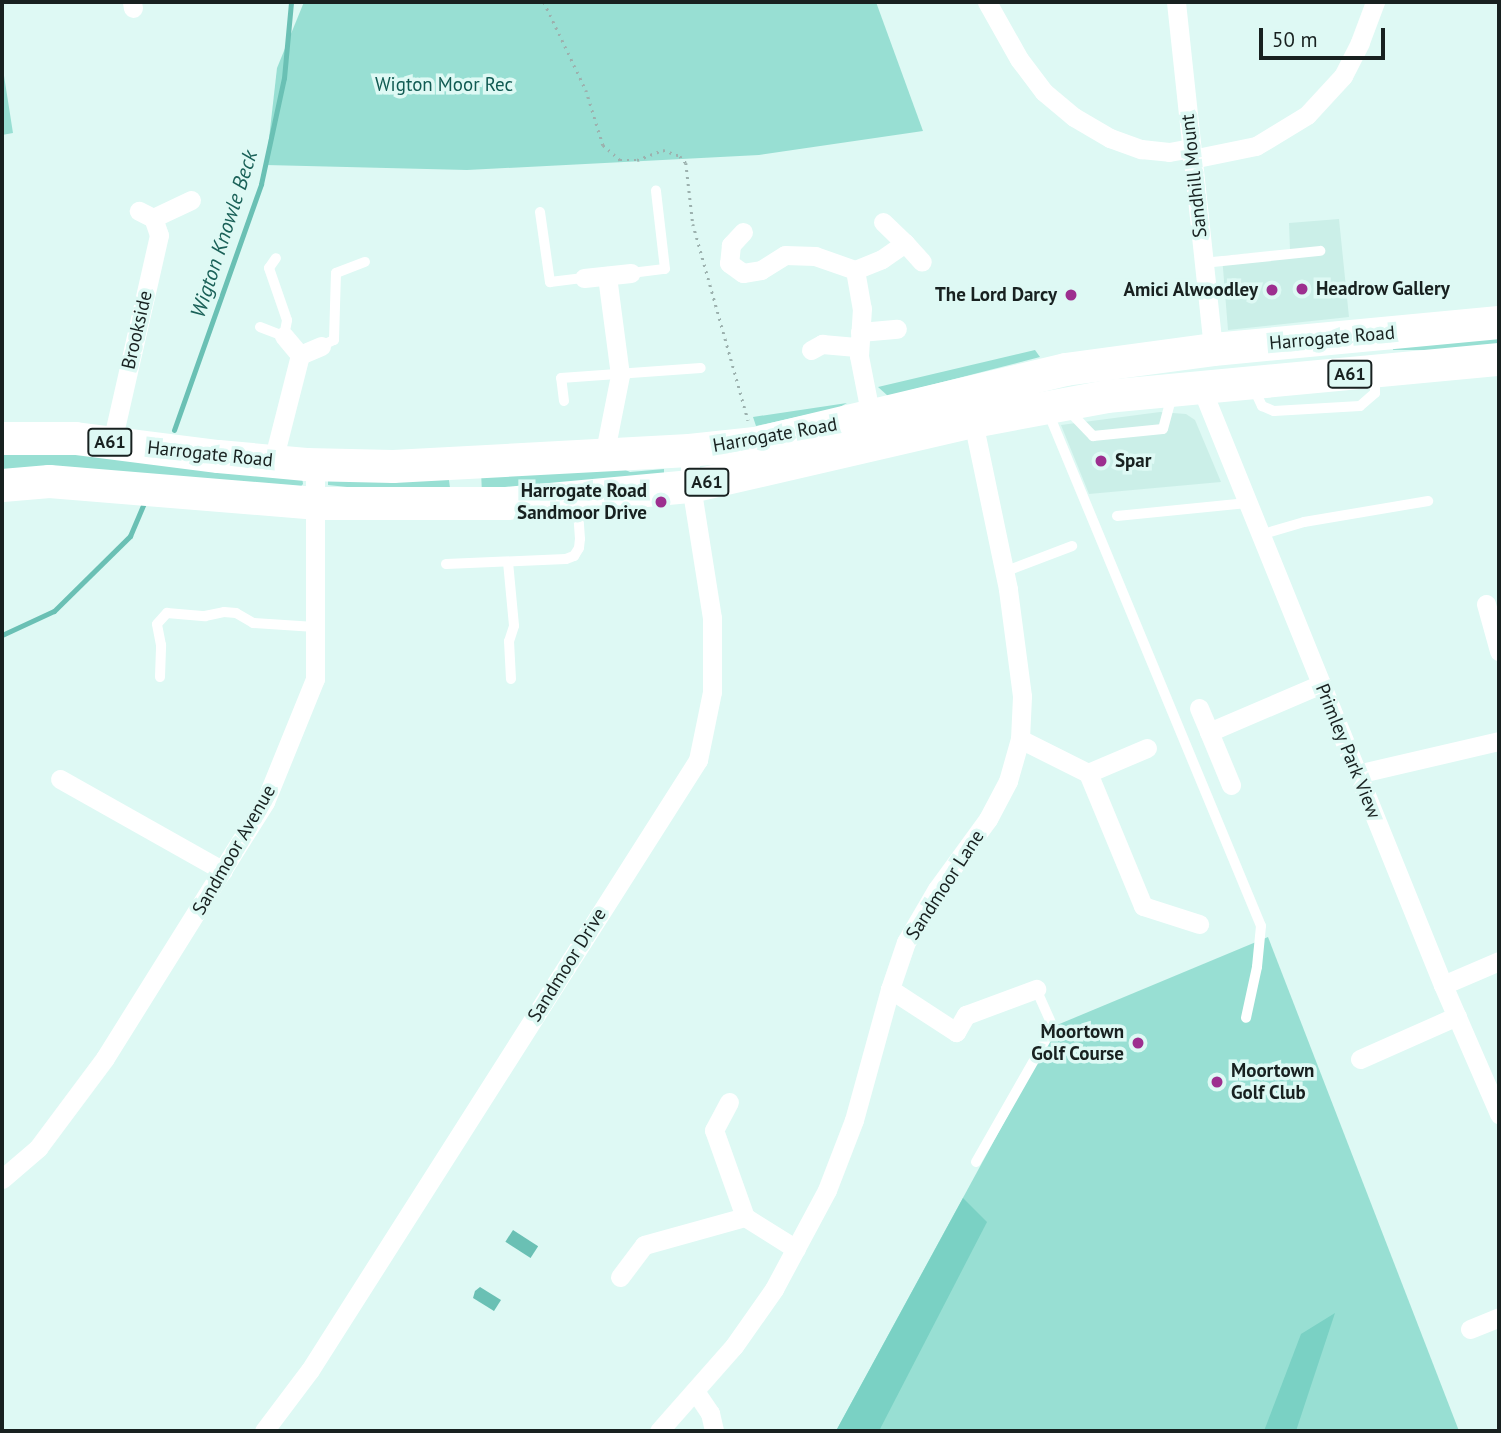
<!DOCTYPE html>
<style>
body{margin:0}
#map{position:relative;width:1501px;height:1433px;overflow:hidden;background:#def9f4;font-family:"PT Sans",sans-serif}
div>[style]{position:absolute}
.built>*{inset:0;background:#cbefe8}
.green>*{inset:0;background:#98dfd3;transform-origin:0 0}
.forest>*{inset:0;background:#7ad1c4}
.water>*{inset:0;background:#6ac0b4;transform-origin:0 0}
.stream>*{height:5px;margin:-2.5px;padding:0 2.5px;transform-origin:2.5px;border-radius:2.5px;background:#6ac0b4}
.path>*{height:2.5px;margin-top:-1.25px;transform-origin:0;background:repeating-linear-gradient(90deg,#9cb1ae 0 2px,transparent 0 7px)}
.service>*{height:10px;margin:-5px;padding:0 5px;transform-origin:5px;border-radius:5px;background:#fff}
.minor>*{height:19px;margin:-9.5px;padding:0 9.5px;transform-origin:9.5px;border-radius:9.5px;background:#fff}
.trunk>*{height:33px;margin:-16.5px;padding:0 16.5px;transform-origin:16.5px;border-radius:16.5px;background:#fff}
.dots>*{width:19px;height:19px;translate:-50% -50%;box-sizing:border-box;border:4px solid #def9f4;border-radius:50%}
span{translate:-50% -50%;white-space:nowrap;text-align:center;line-height:1.15;-webkit-text-stroke:7px #def9f4;paint-order:stroke}
.shield-label span{padding:2px 5px;background:#def9f4;border:2px solid;border-radius:5px;-webkit-text-stroke-width:0}
.shield-label{font-size:18px;color:#182120;font-weight:700}
.park-label{font-size:19px;color:#115b53}
.street-label{font-size:19px;color:#182120}
.poi-label{font-size:19px;color:#182120;font-weight:700}
.left{translate:0 -50%;text-align:left}
.right{translate:-100% -50%;text-align:right}
.water-label{font-size:21px;color:#1a6158;font-style:italic}
.frame{position:absolute;inset:0;border:4px solid #182120;pointer-events:none}
.scale{position:absolute;left:1259px;top:28px;width:126px;height:32px;box-sizing:border-box;border:4px solid #182120;border-top:0;padding-left:9px;font-size:21px;line-height:24px;white-space:nowrap;color:#182120;-webkit-text-stroke:5px #def9f4;paint-order:stroke}
</style>
<div id="map">
<div class="built">
<i style="clip-path:polygon(1339px 219px,1349px 317px,1228px 330px,1222px 256px,1290px 250px,1289px 223px)"></i>
<i style="clip-path:polygon(1160px 412px,1186px 414px,1195px 420px,1221px 482px,1089px 494px,1061px 425px)"></i>
</div>
<div class="green">
<i style="clip-path:polygon(304px 2px,876px 2px,923px 131px,759px 155px,467px 170px,266px 165px,277px 68px)"></i>
<i style="clip-path:polygon(2px 63px,13px 133px,2px 135px)"></i>
<i style="left:1499px;top:331px;width:19px;height:106px;rotate:90deg"></i>
<i style="clip-path:polygon(1035px 350px,1040px 357px,888px 396px,878px 387px)"></i>
<i style="clip-path:polygon(847px 403px,838px 408px,756px 426px,753px 417px)"></i>
<i style="clip-path:polygon(2px 447px,302px 476px,303px 484px,297px 491px,2px 474px)"></i>
<i style="clip-path:polygon(617px 466px,630px 472px,664px 469px,664px 474px,482px 494px,481px 471px)"></i>
<i style="clip-path:polygon(448px 473px,451px 495px,423px 495px,328px 485px,328px 479px)"></i>
<i style="clip-path:polygon(1268px 937px,1459px 1431px,836px 1431px,1057px 1025px)"></i>
</div>
<div class="forest">
<i style="clip-path:polygon(963px 1198px,987px 1222px,879px 1431px,836px 1431px)"></i>
<i style="clip-path:polygon(1335px 1313px,1296px 1431px,1264px 1431px,1301px 1334px)"></i>
</div>
<div class="water">
<i style="left:513px;top:1230px;width:30px;height:14px;rotate:33deg"></i>
<i style="clip-path:polygon(480px 1287px,501px 1300px,494px 1311px,473px 1298px,475px 1291px)"></i>
</div>
<div class="stream">
<i style="left:174px;top:430px;width:261px;rotate:-70.5deg"></i>
<i style="left:261px;top:184px;width:108px;rotate:-77.8deg"></i>
<i style="left:284px;top:78px;width:76px;rotate:-84.7deg"></i>
<i style="left:2px;top:635px;width:57px;rotate:-24.8deg"></i>
<i style="left:54px;top:611px;width:107px;rotate:-44.6deg"></i>
<i style="left:130px;top:536px;width:38px;rotate:-67deg"></i>
</div>
<div class="path">
<i style="left:544px;top:2px;width:98px;rotate:64.5deg"></i>
<i style="left:586px;top:90px;width:58px;rotate:72.8deg"></i>
<i style="left:603px;top:145px;width:23px;rotate:41deg"></i>
<i style="left:620px;top:160px;width:17px"></i>
<i style="left:637px;top:160px;width:28px;rotate:-21deg"></i>
<i style="left:663px;top:150px;width:18px;rotate:19deg"></i>
<i style="left:680px;top:156px;width:9px;rotate:49deg"></i>
<i style="left:686px;top:163px;width:61px;rotate:83.5deg"></i>
<i style="left:693px;top:224px;width:204px;rotate:74.3deg"></i>
</div>
<div class="service">
<i style="left:540px;top:212px;width:71px;rotate:81.9deg"></i>
<i style="left:550px;top:282px;width:34px;rotate:-7deg"></i>
<i style="left:1203px;top:263px;width:118px;rotate:-5.9deg"></i>
<i style="left:631px;top:273px;width:34px;rotate:-7deg"></i>
<i style="left:665px;top:269px;width:79px;rotate:-96.6deg"></i>
<i style="left:260px;top:327px;width:26px;rotate:21deg"></i>
<i style="left:284px;top:336px;width:16px;rotate:-79deg"></i>
<i style="left:287px;top:320px;width:55px;rotate:-109.1deg"></i>
<i style="left:269px;top:268px;width:12px;rotate:-55deg"></i>
<i style="left:321px;top:346px;width:14px;rotate:-25deg"></i>
<i style="left:334px;top:340px;width:67px;rotate:-88.3deg"></i>
<i style="left:336px;top:273px;width:31px;rotate:-21deg"></i>
<i style="left:1254px;top:389px;width:19px;rotate:65deg"></i>
<i style="left:1262px;top:406px;width:13px;rotate:23deg"></i>
<i style="left:1274px;top:411px;width:86px;rotate:-3.3deg"></i>
<i style="left:1360px;top:406px;width:20px;rotate:-41deg"></i>
<i style="left:1375px;top:393px;width:18px;rotate:-90deg"></i>
<i style="left:564px;top:401px;width:23px;rotate:-97deg"></i>
<i style="left:561px;top:378px;width:140px;rotate:-4.1deg"></i>
<i style="left:1069px;top:411px;width:35px;rotate:46deg"></i>
<i style="left:1093px;top:436px;width:70px;rotate:-5.7deg"></i>
<i style="left:1163px;top:429px;width:34px;rotate:-75deg"></i>
<i style="left:1048px;top:412px;width:556px;rotate:67.49deg"></i>
<i style="left:1261px;top:926px;width:41px;rotate:95.6deg"></i>
<i style="left:1257px;top:967px;width:52px;rotate:102.2deg"></i>
<i style="left:1117px;top:516px;width:131px;rotate:-5.7deg"></i>
<i style="left:1260px;top:535px;width:46px;rotate:-16.5deg"></i>
<i style="left:1304px;top:522px;width:126px;rotate:-9.6deg"></i>
<i style="left:508px;top:562px;width:64px;rotate:84.6deg"></i>
<i style="left:514px;top:626px;width:16px;rotate:108deg"></i>
<i style="left:509px;top:641px;width:38px;rotate:87deg"></i>
<i style="left:446px;top:564px;width:120px;rotate:-2.4deg"></i>
<i style="left:566px;top:559px;width:9px;rotate:-21deg"></i>
<i style="left:574px;top:556px;width:9px;rotate:-58deg"></i>
<i style="left:579px;top:548px;width:9px;rotate:-84deg"></i>
<i style="left:580px;top:539px;width:39px;rotate:-94deg"></i>
<i style="left:1004px;top:572px;width:73px;rotate:-20.9deg"></i>
<i style="left:160px;top:677px;width:32px;rotate:-88deg"></i>
<i style="left:161px;top:645px;width:21px;rotate:-101deg"></i>
<i style="left:157px;top:624px;width:15px;rotate:-48deg"></i>
<i style="left:167px;top:613px;width:38px;rotate:5deg"></i>
<i style="left:205px;top:616px;width:19px;rotate:-12deg"></i>
<i style="left:224px;top:612px;width:12px;rotate:5deg"></i>
<i style="left:236px;top:613px;width:20px;rotate:30deg"></i>
<i style="left:253px;top:623px;width:62px;rotate:3.7deg"></i>
<i style="left:976px;top:1162px;width:155px;rotate:-60.3deg"></i>
<i style="left:1053px;top:1027px;width:42px;rotate:-114.1deg"></i>
</div>
<div class="minor">
<i style="left:132px;top:2px;width:6px;rotate:81deg"></i>
<i style="left:987px;top:2px;width:65px;rotate:60.7deg"></i>
<i style="left:1019px;top:59px;width:41px;rotate:52.9deg"></i>
<i style="left:1044px;top:92px;width:39px;rotate:40deg"></i>
<i style="left:1074px;top:117px;width:42px;rotate:30.3deg"></i>
<i style="left:1110px;top:138px;width:33px;rotate:20deg"></i>
<i style="left:1141px;top:149px;width:28px;rotate:6deg"></i>
<i style="left:1169px;top:152px;width:22px;rotate:-10deg"></i>
<i style="left:1176px;top:2px;width:349px;rotate:83.9deg"></i>
<i style="left:1192px;top:159px;width:65px;rotate:-11.5deg"></i>
<i style="left:1256px;top:146px;width:60px;rotate:-31.3deg"></i>
<i style="left:1307px;top:115px;width:53px;rotate:-47.3deg"></i>
<i style="left:1343px;top:76px;width:38px;rotate:-63deg"></i>
<i style="left:1360px;top:42px;width:43px;rotate:-69.4deg"></i>
<i style="left:153px;top:218px;width:42px;rotate:-25.3deg"></i>
<i style="left:883px;top:222px;width:30px;rotate:44deg"></i>
<i style="left:743px;top:232px;width:18px;rotate:133deg"></i>
<i style="left:731px;top:245px;width:18px;rotate:96deg"></i>
<i style="left:729px;top:263px;width:17px;rotate:36deg"></i>
<i style="left:743px;top:273px;width:18px;rotate:-9deg"></i>
<i style="left:761px;top:270px;width:28px;rotate:-32deg"></i>
<i style="left:785px;top:255px;width:30px;rotate:2deg"></i>
<i style="left:815px;top:256px;width:42px;rotate:19.3deg"></i>
<i style="left:855px;top:270px;width:39px;rotate:80deg"></i>
<i style="left:862px;top:308px;width:48px;rotate:93.6deg"></i>
<i style="left:859px;top:356px;width:62px;rotate:78.9deg"></i>
<i style="left:855px;top:270px;width:29px;rotate:-22deg"></i>
<i style="left:882px;top:259px;width:28px;rotate:-35deg"></i>
<i style="left:905px;top:243px;width:25px;rotate:48deg"></i>
<i style="left:584px;top:278px;width:47px;rotate:-6.1deg"></i>
<i style="left:860px;top:332px;width:37px;rotate:-5deg"></i>
<i style="left:284px;top:336px;width:25px;rotate:50deg"></i>
<i style="left:811px;top:350px;width:13px;rotate:-29deg"></i>
<i style="left:822px;top:344px;width:37px;rotate:5deg"></i>
<i style="left:1201px;top:387px;width:645px;rotate:67.97deg"></i>
<i style="left:1443px;top:985px;width:141px;rotate:66.5deg"></i>
<i style="left:112px;top:442px;width:212px;rotate:-77.2deg"></i>
<i style="left:159px;top:235px;width:18px;rotate:-109deg"></i>
<i style="left:153px;top:218px;width:16px;rotate:-153deg"></i>
<i style="left:604px;top:456px;width:83px;rotate:-78.8deg"></i>
<i style="left:620px;top:375px;width:100px;rotate:-97.5deg"></i>
<i style="left:273px;top:461px;width:109px;rotate:-75.7deg"></i>
<i style="left:300px;top:355px;width:23px;rotate:-23deg"></i>
<i style="left:1486px;top:604px;width:49px;rotate:74.5deg"></i>
<i style="left:1199px;top:708px;width:26px;rotate:67deg"></i>
<i style="left:1020px;top:739px;width:76px;rotate:26.6deg"></i>
<i style="left:1088px;top:773px;width:144px;rotate:67.5deg"></i>
<i style="left:1143px;top:906px;width:59px;rotate:17.8deg"></i>
<i style="left:1088px;top:773px;width:64px;rotate:-23deg"></i>
<i style="left:1357px;top:774px;width:146px;rotate:-13.1deg"></i>
<i style="left:60px;top:779px;width:187px;rotate:29.4deg"></i>
<i style="left:1231px;top:785px;width:57px;rotate:-112.5deg"></i>
<i style="left:1209px;top:732px;width:122px;rotate:-23.2deg"></i>
<i style="left:1443px;top:985px;width:61px;rotate:-23.2deg"></i>
<i style="left:890px;top:989px;width:79px;rotate:33.1deg"></i>
<i style="left:956px;top:1032px;width:20px;rotate:-60deg"></i>
<i style="left:966px;top:1015px;width:75px;rotate:-20.4deg"></i>
<i style="left:1360px;top:1059px;width:106px;rotate:-23.9deg"></i>
<i style="left:729px;top:1102px;width:32px;rotate:118deg"></i>
<i style="left:714px;top:1130px;width:92px;rotate:70.4deg"></i>
<i style="left:2px;top:1179px;width:48px;rotate:-40.7deg"></i>
<i style="left:38px;top:1148px;width:112px;rotate:-53.3deg"></i>
<i style="left:105px;top:1058px;width:302px;rotate:-58deg"></i>
<i style="left:265px;top:802px;width:133px;rotate:-67.9deg"></i>
<i style="left:315px;top:679px;width:215px;rotate:-90deg"></i>
<i style="left:620px;top:1277px;width:40px;rotate:-53deg"></i>
<i style="left:644px;top:1245px;width:105px;rotate:-15.5deg"></i>
<i style="left:745px;top:1217px;width:60px;rotate:32.1deg"></i>
<i style="left:1470px;top:1329px;width:31px;rotate:-22deg"></i>
<i style="left:695px;top:1391px;width:27px;rotate:56deg"></i>
<i style="left:710px;top:1413px;width:18px;rotate:77deg"></i>
<i style="left:264px;top:1431px;width:76px;rotate:-53deg"></i>
<i style="left:310px;top:1370px;width:723px;rotate:-57.54deg"></i>
<i style="left:698px;top:760px;width:69px;rotate:-78.4deg"></i>
<i style="left:712px;top:692px;width:74px;rotate:-90deg"></i>
<i style="left:712px;top:618px;width:134px;rotate:-99deg"></i>
<i style="left:691px;top:486px;width:36px;rotate:-93deg"></i>
<i style="left:659px;top:1431px;width:113px;rotate:-48.6deg"></i>
<i style="left:734px;top:1346px;width:70px;rotate:-54.9deg"></i>
<i style="left:774px;top:1289px;width:112px;rotate:-61.8deg"></i>
<i style="left:827px;top:1190px;width:75px;rotate:-68.9deg"></i>
<i style="left:854px;top:1120px;width:136px;rotate:-74.6deg"></i>
<i style="left:890px;top:989px;width:50px;rotate:-71.2deg"></i>
<i style="left:906px;top:942px;width:61px;rotate:-59.7deg"></i>
<i style="left:937px;top:889px;width:87px;rotate:-53.9deg"></i>
<i style="left:988px;top:819px;width:43px;rotate:-62.2deg"></i>
<i style="left:1008px;top:781px;width:44px;rotate:-74.1deg"></i>
<i style="left:1020px;top:739px;width:43px;rotate:-87.3deg"></i>
<i style="left:1022px;top:696px;width:108px;rotate:-97.5deg"></i>
<i style="left:1008px;top:589px;width:172px;rotate:-101.8deg"></i>
</div>
<div class="trunk">
<i style="left:2px;top:438px;width:73px"></i>
<i style="left:75px;top:438px;width:144px;rotate:7.2deg"></i>
<i style="left:218px;top:456px;width:88px;rotate:5.2deg"></i>
<i style="left:306px;top:464px;width:87px;rotate:1.3deg"></i>
<i style="left:393px;top:466px;width:296px;rotate:-3.1deg"></i>
<i style="left:689px;top:450px;width:66px;rotate:-6.1deg"></i>
<i style="left:755px;top:443px;width:319px;rotate:-13.4deg"></i>
<i style="left:1065px;top:369px;width:149px;rotate:-7.7deg"></i>
<i style="left:1213px;top:349px;width:287px;rotate:-5.4deg"></i>
<i style="left:2px;top:485px;width:47px;rotate:-4.9deg"></i>
<i style="left:49px;top:481px;width:267px;rotate:4.7deg"></i>
<i style="left:315px;top:503px;width:191px"></i>
<i style="left:506px;top:503px;width:186px;rotate:-5.3deg"></i>
<i style="left:691px;top:486px;width:289px;rotate:-13deg"></i>
<i style="left:973px;top:421px;width:135px;rotate:-10.6deg"></i>
<i style="left:1106px;top:396px;width:395px;rotate:-5.4deg"></i>
</div>
<div class="dots">
<i style="left:1302px;top:289px;background:#9d2f8f"></i>
<i style="left:1272px;top:290px;background:#9d2f8f"></i>
<i style="left:1071px;top:295px;background:#9d2f8f"></i>
<i style="left:1101px;top:461px;background:#9d2f8f"></i>
<i style="left:661px;top:502px;background:#9d2f8f"></i>
<i style="left:1138px;top:1043px;background:#9d2f8f"></i>
<i style="left:1217px;top:1082px;background:#9d2f8f"></i>
</div>
<div class="shield-label">
<span style="left:1350px;top:374px">A61</span>
<span style="left:110px;top:442px">A61</span>
<span style="left:707px;top:482px">A61</span>
</div>
<div class="park-label">
<span style="left:444px;top:85px">Wigton Moor Rec</span>
</div>
<div class="street-label">
<span style="left:1194px;top:176px;rotate:-96deg">Sandhill Mount</span>
<span style="left:137px;top:330px;rotate:-77deg">Brookside</span>
<span style="left:1332px;top:338px;rotate:-5deg">Harrogate Road</span>
<span style="left:775px;top:435px;rotate:-10deg">Harrogate Road</span>
<span style="left:210px;top:454px;rotate:6deg">Harrogate Road</span>
<span style="left:1348px;top:751px;rotate:68deg">Primley Park View</span>
<span style="left:234px;top:850px;rotate:-60deg">Sandmoor Avenue</span>
<span style="left:945px;top:885px;rotate:-57deg">Sandmoor Lane</span>
<span style="left:567px;top:965px;rotate:-58deg">Sandmoor Drive</span>
</div>
<div class="poi-label">
<span class="left" style="left:1316px;top:289px">Headrow Gallery</span>
<span class="right" style="left:1258px;top:290px">Amici Alwoodley</span>
<span class="right" style="left:1057px;top:295px">The Lord Darcy</span>
<span class="left" style="left:1115px;top:461px">Spar</span>
<span class="right" style="left:647px;top:502px">Harrogate Road<br>Sandmoor Drive</span>
<span class="right" style="left:1124px;top:1043px">Moortown<br>Golf Course</span>
<span class="left" style="left:1231px;top:1082px">Moortown<br>Golf Club</span>
</div>
<div class="water-label">
<span style="left:224px;top:234px;rotate:-72deg">Wigton Knowle Beck</span>
</div>
<div class="frame"></div>
<div class="scale">50 m</div>
</div>
